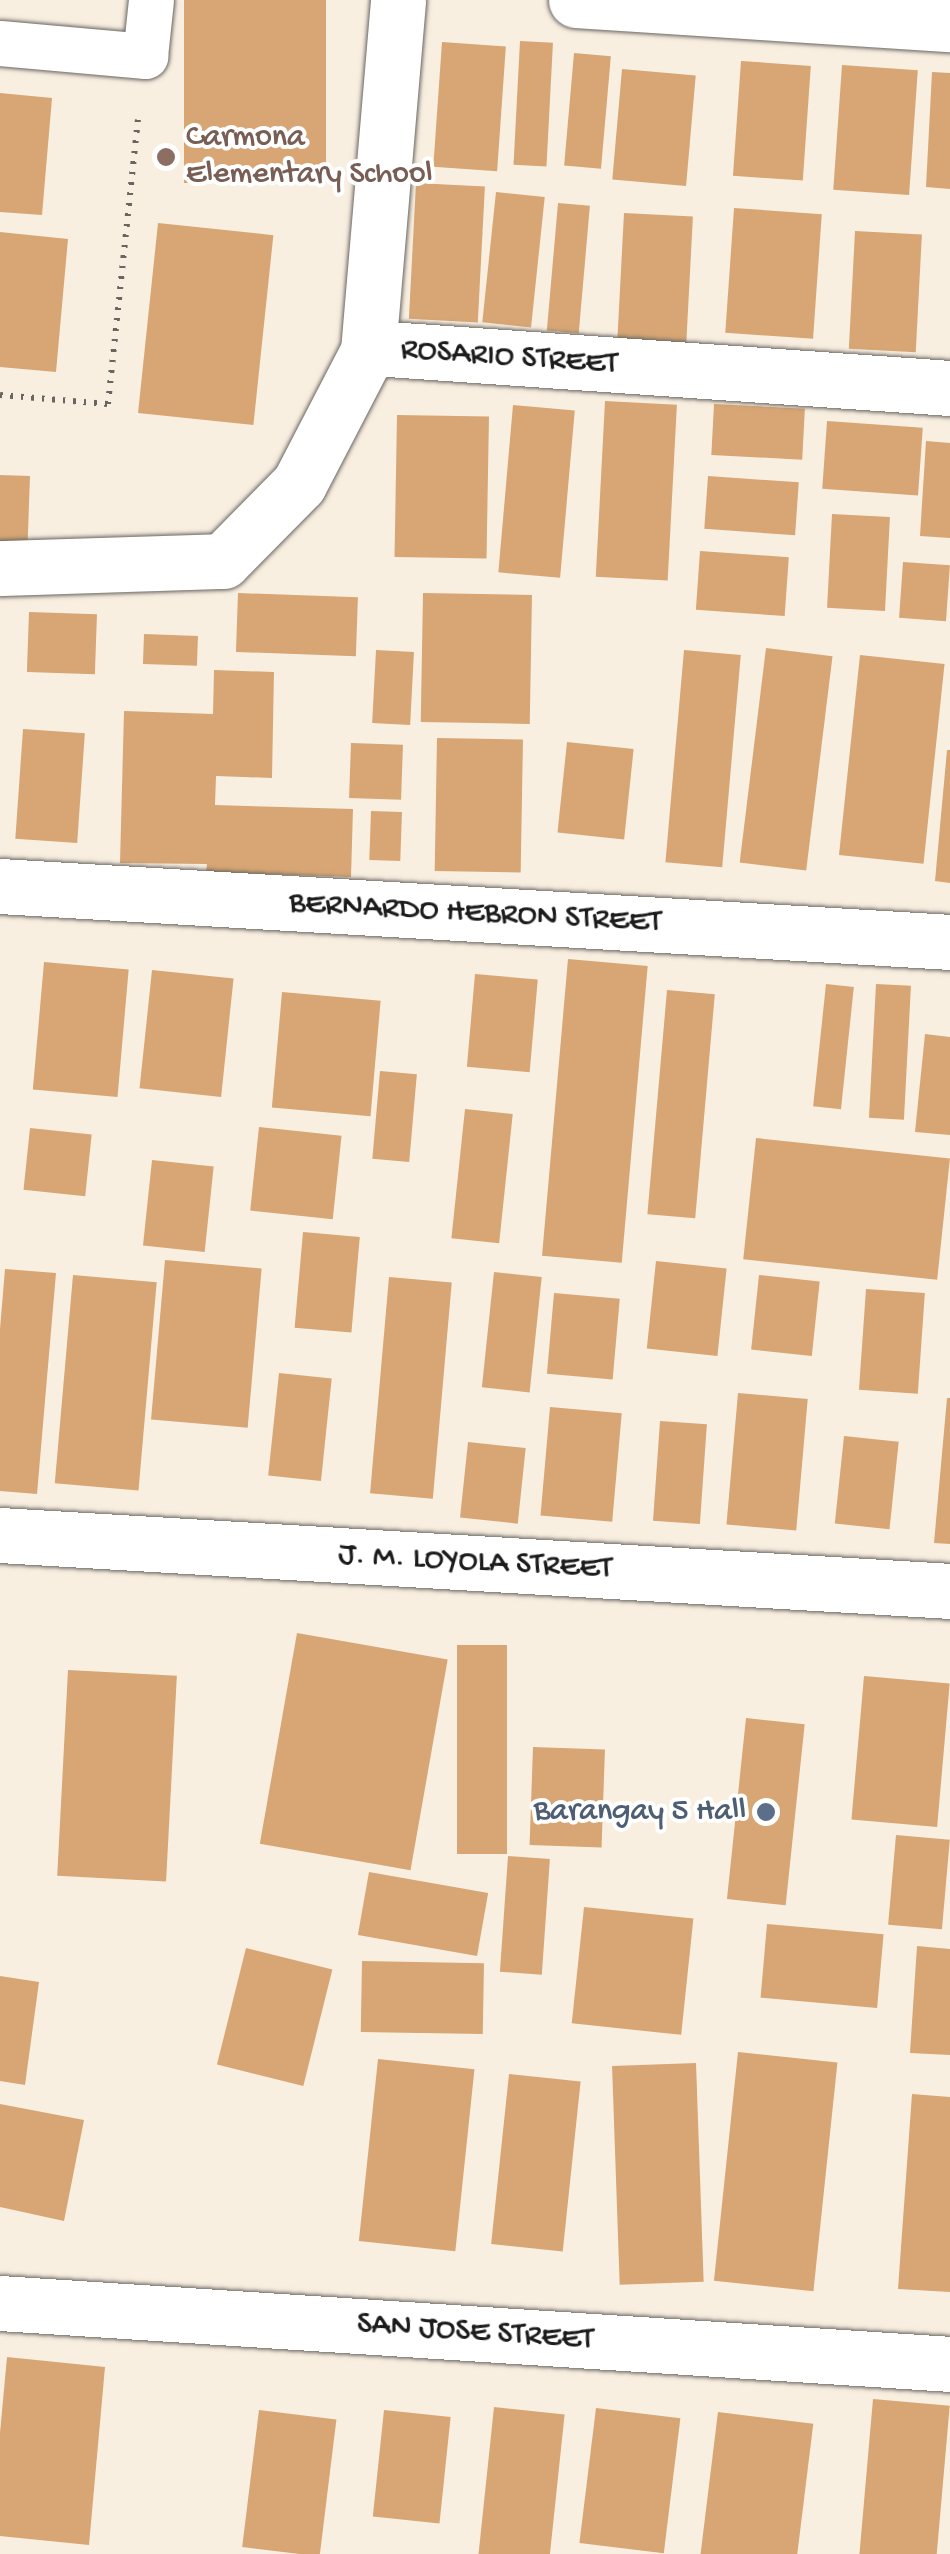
<!DOCTYPE html>
<style>
body{margin:0}
#map{position:relative;width:950px;height:2554px;overflow:hidden;background:#f9efe1;font-family:"Gochi Hand",sans-serif}
div>[style]{position:absolute}
.building>*{inset:0;background:#d7a674;transform-origin:0 0}
.path>*{height:6px;margin-top:-3px;transform-origin:0;background:repeating-linear-gradient(90deg,#696661 0 2.5px,transparent 0 10.5px)}
.roads{filter:drop-shadow(0 0 2px #696661) drop-shadow(0 0 2px #696661)}
.lane>*{height:45px;margin:-22.5px;padding:0 22.5px;transform-origin:22.5px;border-radius:22.5px;background:#fff}
.street>*{height:55px;margin:-27.5px;padding:0 27.5px;transform-origin:27.5px;border-radius:27.5px;background:#fff}
.secondary>*{height:55px;margin:-27.5px;padding:0 27.5px;transform-origin:27.5px;border-radius:27.5px;background:#fff}
.dots>*{width:28px;height:28px;translate:-50% -50%;box-sizing:border-box;border:5px solid #fff;border-radius:50%}
span{translate:-50% -50%;white-space:nowrap;text-align:center;line-height:1.15;-webkit-text-stroke:8px #fff;paint-order:stroke}
.education-label{font-size:32px;color:#785e54}
.left{translate:0 -50%;text-align:left}
.street-label{font-size:32px;color:#1c1c1c}
.service-label{font-size:32px;color:#4e5e75}
.right{translate:-100% -50%;text-align:right}
</style>
<div id="map">
<div class="building">
<i style="left:184px;top:0;width:142px;height:183px"></i>
<i style="left:520px;top:41px;width:33px;height:124px;rotate:3deg"></i>
<i style="left:442px;top:42px;width:64px;height:125px;rotate:4deg"></i>
<i style="left:574px;top:53px;width:37px;height:113px;rotate:5deg"></i>
<i style="left:741px;top:61px;width:70px;height:115px;rotate:4deg"></i>
<i style="left:842px;top:65px;width:76px;height:125px;rotate:4deg"></i>
<i style="left:622px;top:69px;width:74px;height:111px;rotate:5deg"></i>
<i style="clip-path:polygon(932px 72px,950px 73px,950px 189px,926px 187px)"></i>
<i style="clip-path:polygon(0 93px,52px 98px,42px 215px,0 212px)"></i>
<i style="left:416px;top:183px;width:69px;height:136px;rotate:3deg"></i>
<i style="left:496px;top:192px;width:49px;height:131px;rotate:6deg"></i>
<i style="left:558px;top:203px;width:32px;height:128px;rotate:5deg"></i>
<i style="left:734px;top:208px;width:88px;height:125px;rotate:4deg"></i>
<i style="left:624px;top:213px;width:69px;height:126px;rotate:3deg"></i>
<i style="left:158px;top:223px;width:116px;height:191px;rotate:6deg"></i>
<i style="left:855px;top:231px;width:67px;height:118px;rotate:3deg"></i>
<i style="clip-path:polygon(0 232px,68px 239px,56px 372px,0 367px)"></i>
<i style="left:605px;top:401px;width:72px;height:176px;rotate:3deg"></i>
<i style="left:714px;top:404px;width:91px;height:51px;rotate:3deg"></i>
<i style="left:513px;top:405px;width:62px;height:168px;rotate:5deg"></i>
<i style="left:397px;top:415px;width:92px;height:142px;rotate:1deg"></i>
<i style="left:827px;top:421px;width:96px;height:68px;rotate:4deg"></i>
<i style="clip-path:polygon(926px 441px,950px 443px,950px 538px,920px 536px)"></i>
<i style="left:0;top:475px;width:30px;height:84px;rotate:2deg"></i>
<i style="left:708px;top:476px;width:91px;height:53px;rotate:4deg"></i>
<i style="left:832px;top:514px;width:58px;height:94px;rotate:3deg"></i>
<i style="left:700px;top:551px;width:89px;height:59px;rotate:4deg"></i>
<i style="left:903px;top:562px;width:47px;height:56px;rotate:4deg"></i>
<i style="left:238px;top:593px;width:120px;height:59px;rotate:2deg"></i>
<i style="left:423px;top:593px;width:109px;height:129px;rotate:1deg"></i>
<i style="left:29px;top:612px;width:68px;height:60px;rotate:2deg"></i>
<i style="left:144px;top:634px;width:54px;height:30px;rotate:2deg"></i>
<i style="left:766px;top:648px;width:67px;height:216px;rotate:7deg"></i>
<i style="left:376px;top:650px;width:38px;height:73px;rotate:3deg"></i>
<i style="left:684px;top:650px;width:57px;height:213px;rotate:5deg"></i>
<i style="left:860px;top:655px;width:85px;height:201px;rotate:6deg"></i>
<i style="clip-path:polygon(214px 670px,274px 672px,272px 778px,216px 776px,215px 805px,353px 809px,351px 877px,206px 872px,207px 864px,120px 863px,124px 711px,213px 714px)"></i>
<i style="left:23px;top:729px;width:62px;height:110px;rotate:4deg"></i>
<i style="left:437px;top:738px;width:86px;height:133px;rotate:1deg"></i>
<i style="left:567px;top:742px;width:67px;height:91px;rotate:6deg"></i>
<i style="left:351px;top:743px;width:52px;height:55px;rotate:2deg"></i>
<i style="clip-path:polygon(947px 750px,950px 750px,950px 883px,935px 881px)"></i>
<i style="left:371px;top:811px;width:31px;height:49px;rotate:2deg"></i>
<i style="left:568px;top:959px;width:80px;height:298px;rotate:5deg"></i>
<i style="left:44px;top:962px;width:85px;height:128px;rotate:5deg"></i>
<i style="left:152px;top:970px;width:82px;height:119px;rotate:6deg"></i>
<i style="left:475px;top:974px;width:63px;height:93px;rotate:5deg"></i>
<i style="left:826px;top:984px;width:28px;height:123px;rotate:6deg"></i>
<i style="left:876px;top:984px;width:35px;height:134px;rotate:3deg"></i>
<i style="left:667px;top:990px;width:48px;height:225px;rotate:5deg"></i>
<i style="left:282px;top:992px;width:99px;height:116px;rotate:5deg"></i>
<i style="clip-path:polygon(925px 1034px,950px 1037px,950px 1135px,915px 1132px)"></i>
<i style="left:380px;top:1071px;width:37px;height:88px;rotate:5deg"></i>
<i style="left:465px;top:1109px;width:48px;height:130px;rotate:6deg"></i>
<i style="left:259px;top:1127px;width:83px;height:84px;rotate:6deg"></i>
<i style="left:30px;top:1128px;width:62px;height:62px;rotate:6deg"></i>
<i style="left:756px;top:1138px;width:195px;height:122px;rotate:6deg"></i>
<i style="left:152px;top:1160px;width:62px;height:86px;rotate:6deg"></i>
<i style="left:303px;top:1232px;width:57px;height:96px;rotate:5deg"></i>
<i style="left:165px;top:1260px;width:97px;height:160px;rotate:5deg"></i>
<i style="left:656px;top:1261px;width:71px;height:88px;rotate:6deg"></i>
<i style="clip-path:polygon(5px 1269px,56px 1273px,37px 1494px,0 1491px,0 1329px)"></i>
<i style="left:494px;top:1272px;width:48px;height:116px;rotate:6deg"></i>
<i style="left:73px;top:1275px;width:84px;height:209px;rotate:5deg"></i>
<i style="left:759px;top:1275px;width:61px;height:75px;rotate:6deg"></i>
<i style="left:389px;top:1277px;width:63px;height:217px;rotate:5deg"></i>
<i style="left:866px;top:1289px;width:59px;height:101px;rotate:4deg"></i>
<i style="left:554px;top:1293px;width:66px;height:81px;rotate:5deg"></i>
<i style="left:279px;top:1373px;width:53px;height:103px;rotate:6deg"></i>
<i style="left:738px;top:1393px;width:70px;height:132px;rotate:5deg"></i>
<i style="clip-path:polygon(947px 1398px,950px 1398px,950px 1544px,934px 1543px)"></i>
<i style="left:550px;top:1407px;width:72px;height:109px;rotate:5deg"></i>
<i style="left:660px;top:1421px;width:47px;height:100px;rotate:4deg"></i>
<i style="left:844px;top:1436px;width:55px;height:88px;rotate:6deg"></i>
<i style="left:468px;top:1442px;width:58px;height:76px;rotate:6deg"></i>
<i style="left:297px;top:1633px;width:153px;height:214px;rotate:10deg"></i>
<i style="left:457px;top:1645px;width:50px;height:209px"></i>
<i style="left:68px;top:1670px;width:109px;height:206px;rotate:3deg"></i>
<i style="left:864px;top:1676px;width:86px;height:144px;rotate:5deg"></i>
<i style="left:746px;top:1718px;width:59px;height:182px;rotate:6deg"></i>
<i style="left:533px;top:1747px;width:72px;height:98px;rotate:2deg"></i>
<i style="left:896px;top:1835px;width:54px;height:90px;rotate:5deg"></i>
<i style="left:508px;top:1856px;width:42px;height:116px;rotate:4deg"></i>
<i style="left:369px;top:1872px;width:121px;height:64px;rotate:10deg"></i>
<i style="left:584px;top:1907px;width:110px;height:117px;rotate:6deg"></i>
<i style="left:767px;top:1924px;width:117px;height:74px;rotate:5deg"></i>
<i style="clip-path:polygon(917px 1946px,950px 1949px,950px 2055px,910px 2053px)"></i>
<i style="left:246px;top:1948px;width:89px;height:120px;rotate:14deg"></i>
<i style="left:362px;top:1961px;width:122px;height:71px;rotate:1deg"></i>
<i style="clip-path:polygon(0 1976px,39px 1982px,25px 2085px,0 2081px)"></i>
<i style="left:738px;top:2052px;width:100px;height:230px;rotate:6deg"></i>
<i style="left:378px;top:2059px;width:97px;height:183px;rotate:6deg"></i>
<i style="left:696px;top:2063px;width:219px;height:84px;rotate:88deg"></i>
<i style="left:509px;top:2074px;width:72px;height:171px;rotate:6deg"></i>
<i style="clip-path:polygon(912px 2094px,950px 2097px,950px 2292px,898px 2289px)"></i>
<i style="clip-path:polygon(0 2104px,84px 2120px,64px 2221px,0 2207px)"></i>
<i style="clip-path:polygon(7px 2357px,105px 2367px,89px 2545px,0 2536px,0 2433px)"></i>
<i style="left:873px;top:2399px;width:77px;height:156px;rotate:5deg"></i>
<i style="left:494px;top:2407px;width:71px;height:148px;rotate:6deg"></i>
<i style="left:596px;top:2408px;width:85px;height:136px;rotate:7deg"></i>
<i style="left:259px;top:2410px;width:78px;height:138px;rotate:7deg"></i>
<i style="left:384px;top:2410px;width:67px;height:107px;rotate:6deg"></i>
<i style="left:718px;top:2412px;width:96px;height:143px;rotate:7deg"></i>
</div>
<div class="path">
<i style="left:0;top:395px;width:108px;rotate:4.8deg"></i>
<i style="left:108px;top:404px;width:286px;rotate:-84deg"></i>
</div>
<div class="roads">
<div class="lane">
<i style="left:0;top:43px;width:146px;rotate:5.1deg"></i>
<i style="left:145px;top:56px;width:56px;rotate:-83.9deg"></i>
</div>
<div class="street">
<i style="left:576px;top:0;width:375px;rotate:3.7deg"></i>
<i style="left:368px;top:351px;width:352px;rotate:-85.1deg"></i>
<i style="left:0;top:568px;width:223px;rotate:-1.8deg"></i>
<i style="left:223px;top:561px;width:108px;rotate:-45.4deg"></i>
<i style="left:299px;top:484px;width:150px;rotate:-62.6deg"></i>
<i style="left:368px;top:351px;width:20px;rotate:-6deg"></i>
<i style="left:388px;top:349px;width:563px;rotate:3.97deg"></i>
<i style="left:0;top:886px;width:952px;rotate:3.37deg"></i>
</div>
<div class="secondary">
<i style="left:0;top:1535px;width:952px;rotate:3.37deg"></i>
<i style="left:0;top:2303px;width:952px;rotate:3.67deg"></i>
</div>
</div>
<div class="dots">
<i style="left:166px;top:157px;background:#8d6e63"></i>
<i style="left:766px;top:1812px;background:#5c6f8a"></i>
</div>
<div class="education-label">
<span class="left" style="left:186px;top:157px">Carmona<br>Elementary School</span>
</div>
<div class="street-label">
<span style="left:509px;top:358px;rotate:4deg">ROSARIO STREET</span>
<span style="left:475px;top:914px;rotate:3deg">BERNARDO HEBRON STREET</span>
<span style="left:475px;top:1563px;rotate:3deg">J. M. LOYOLA STREET</span>
<span style="left:475px;top:2333px;rotate:4deg">SAN JOSE STREET</span>
</div>
<div class="service-label">
<span class="right" style="left:746px;top:1812px">Barangay 5 Hall</span>
</div>
</div>
